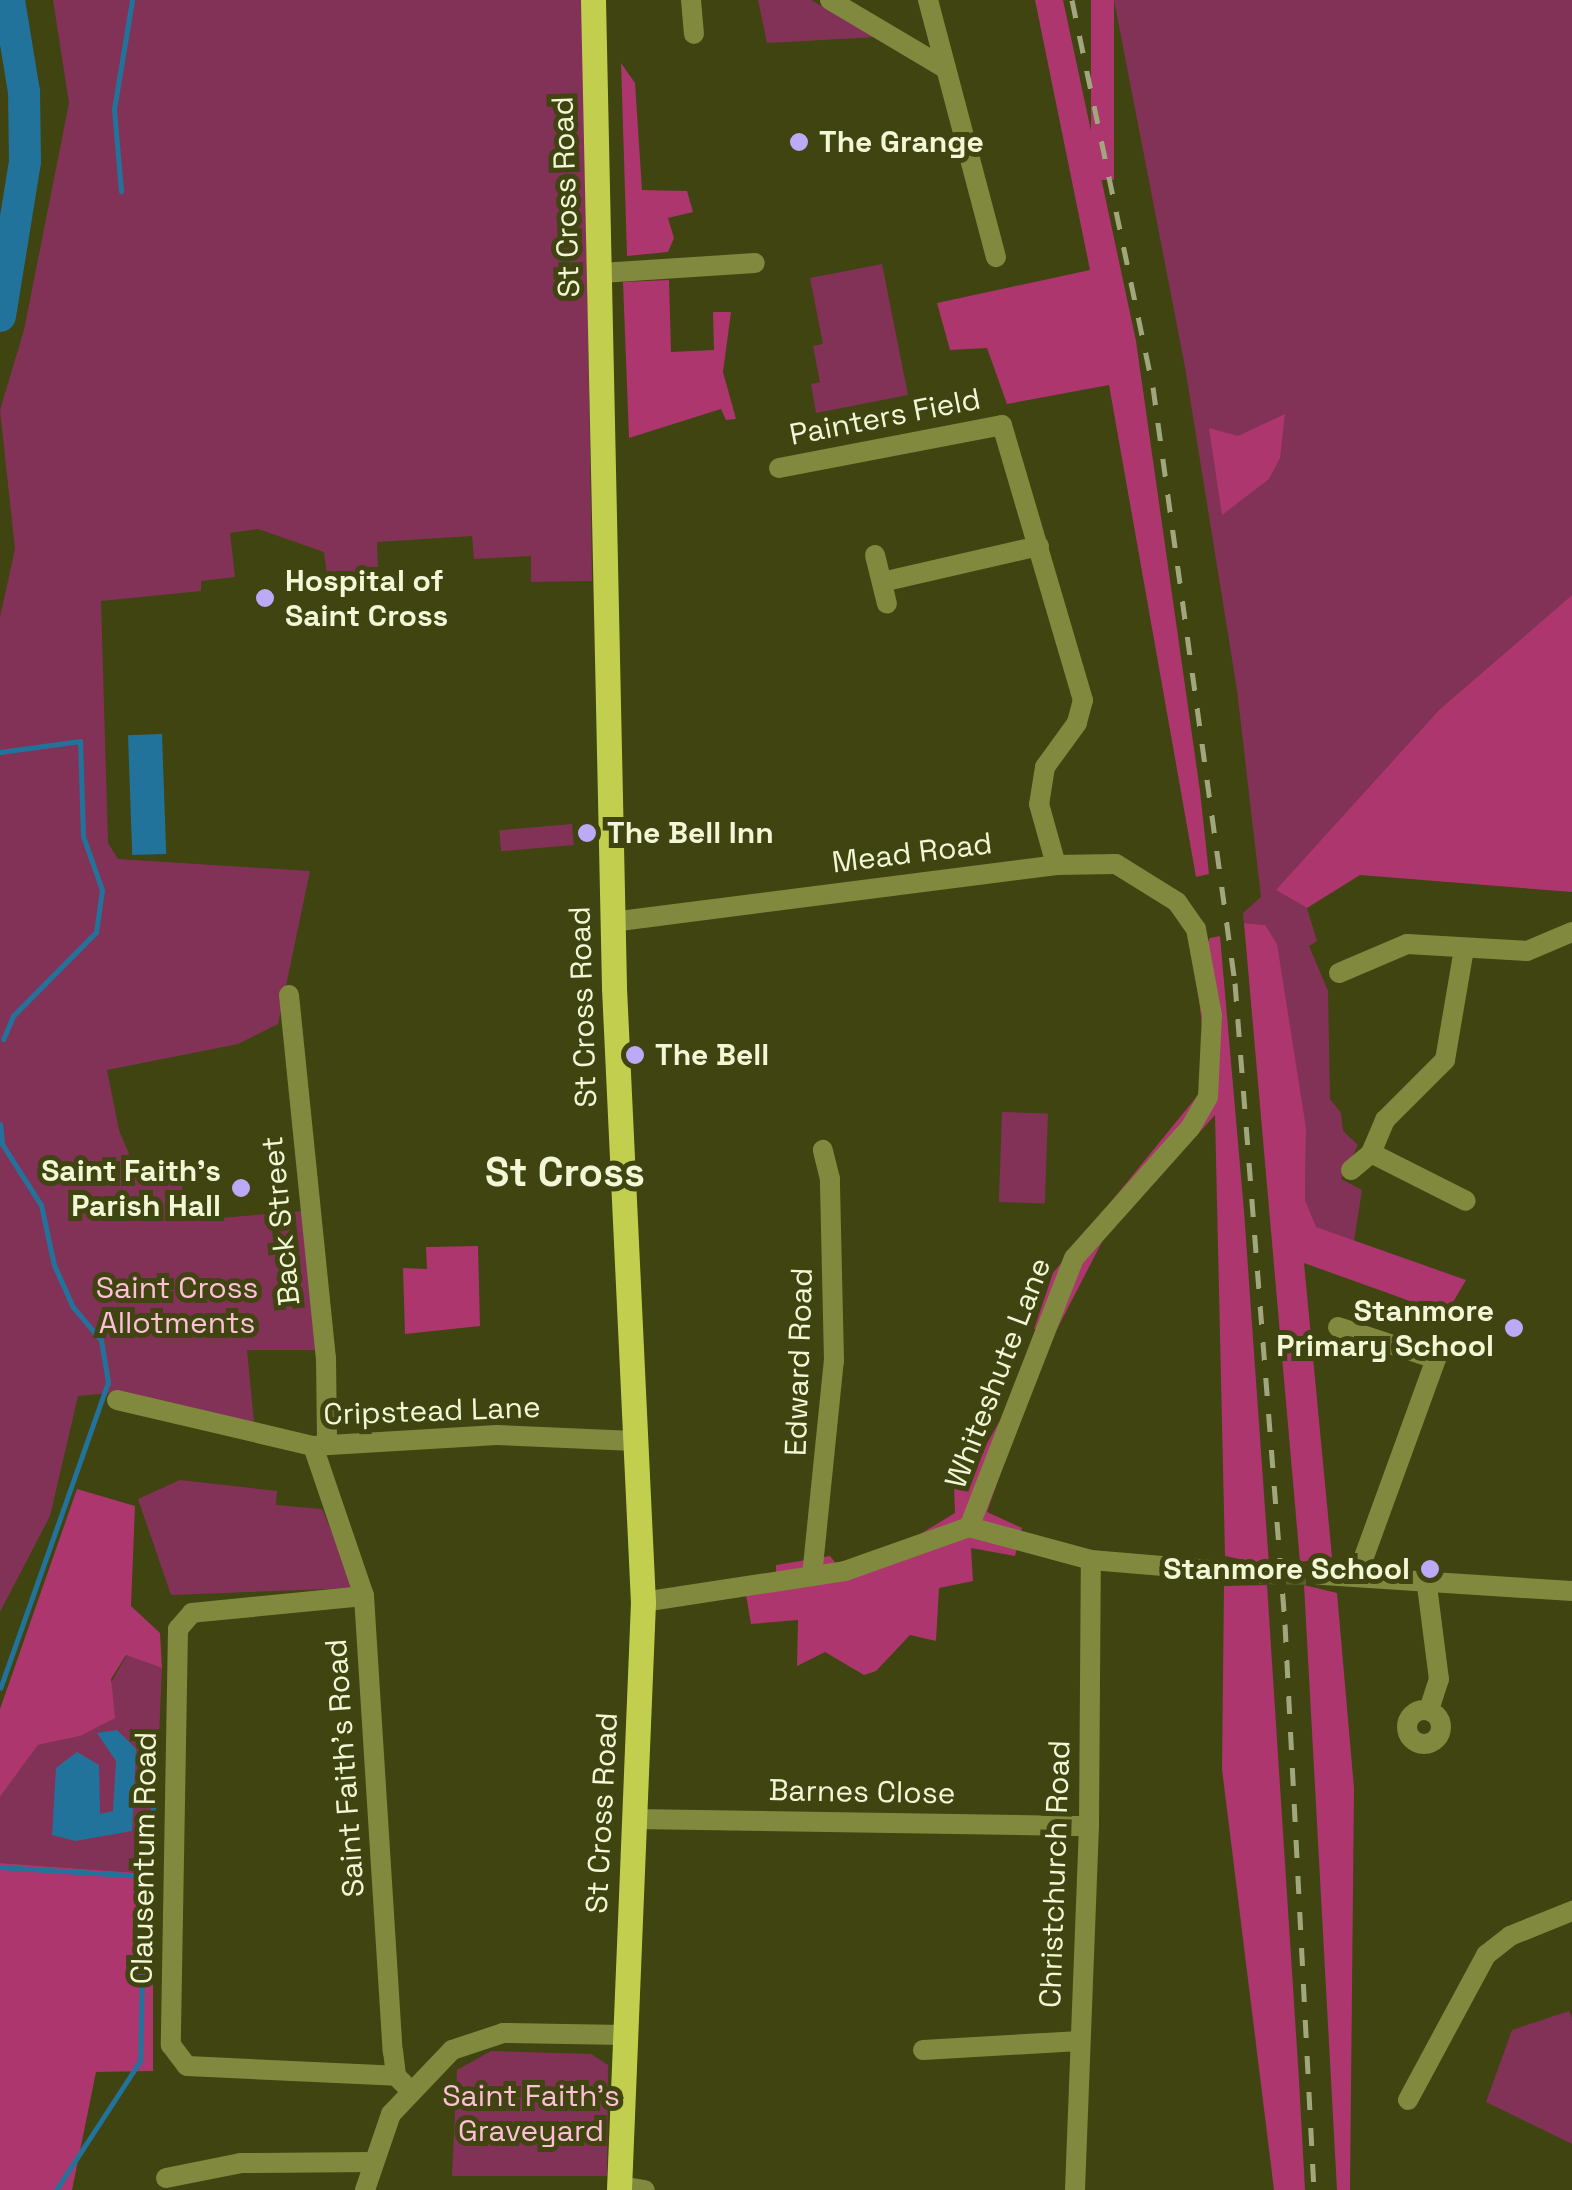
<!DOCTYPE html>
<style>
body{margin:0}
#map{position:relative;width:1572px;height:2190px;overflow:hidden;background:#3f4411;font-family:"Space Grotesk",sans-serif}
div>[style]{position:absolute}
.green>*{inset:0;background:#833257;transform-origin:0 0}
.forest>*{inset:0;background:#ad366f;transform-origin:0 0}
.water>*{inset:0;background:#22739b;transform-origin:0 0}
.stream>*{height:5px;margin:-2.5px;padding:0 2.5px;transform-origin:2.5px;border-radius:2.5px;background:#22739b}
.river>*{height:32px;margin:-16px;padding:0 16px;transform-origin:16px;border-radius:16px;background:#22739b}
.minor-tunnel>*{height:20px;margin-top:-10px;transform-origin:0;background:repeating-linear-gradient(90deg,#5a5f2f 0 20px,transparent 0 30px)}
.minor>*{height:20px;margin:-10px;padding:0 10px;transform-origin:10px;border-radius:10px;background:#81893e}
.minor>.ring{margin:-10px;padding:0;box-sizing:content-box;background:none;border:20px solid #81893e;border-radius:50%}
.major>*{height:25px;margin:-12.5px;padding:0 12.5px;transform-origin:12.5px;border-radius:12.5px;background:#c2cf4e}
.rail>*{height:5px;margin-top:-2.5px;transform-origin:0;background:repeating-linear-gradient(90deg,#a1a77d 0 18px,transparent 0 36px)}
.dots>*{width:28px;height:28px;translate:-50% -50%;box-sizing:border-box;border:5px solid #3f4411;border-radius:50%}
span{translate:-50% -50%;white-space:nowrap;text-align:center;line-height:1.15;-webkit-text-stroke:10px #3f4411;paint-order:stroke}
.poi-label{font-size:30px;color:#f2f8d6;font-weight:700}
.left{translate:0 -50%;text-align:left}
.right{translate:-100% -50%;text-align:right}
.street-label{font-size:30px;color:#f2f8d6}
.park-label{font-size:30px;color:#febfd7}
.district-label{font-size:40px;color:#f2f8d6;font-weight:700}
</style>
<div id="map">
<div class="green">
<i style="clip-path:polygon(53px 0,583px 0,592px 581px,531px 582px,531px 556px,474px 559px,472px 536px,377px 542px,378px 569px,327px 575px,324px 552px,258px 529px,230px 533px,235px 577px,201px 581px,201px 591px,101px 601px,108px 843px,118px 859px,310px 871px,278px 1024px,238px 1044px,107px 1070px,119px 1130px,139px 1178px,181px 1171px,184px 1221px,303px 1211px,316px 1350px,247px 1350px,254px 1422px,110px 1393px,78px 1396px,50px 1516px,0 1612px,0 617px,15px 549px,0 410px,24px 330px,69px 103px)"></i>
<i style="clip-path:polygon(758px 0,811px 0,876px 37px,767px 43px)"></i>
<i style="clip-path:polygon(1114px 0,1572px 0,1572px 595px,1439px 710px,1277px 890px,1307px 908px,1317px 941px,1309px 946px,1328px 991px,1330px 1099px,1341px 1113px,1343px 1131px,1358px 1145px,1341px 1179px,1362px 1190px,1354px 1241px,1316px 1228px,1305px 1200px,1306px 1128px,1265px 925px,1244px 923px,1243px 913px,1261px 897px,1237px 690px,1185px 367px)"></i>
<i style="clip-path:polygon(882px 264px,908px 395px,816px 413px,811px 384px,820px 382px,813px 346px,823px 344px,810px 278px)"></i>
<i style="left:572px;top:824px;width:21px;height:73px;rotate:85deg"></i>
<i style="left:1002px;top:1112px;width:46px;height:90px;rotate:2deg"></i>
<i style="clip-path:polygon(180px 1480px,277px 1491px,276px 1505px,322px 1509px,356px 1588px,171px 1595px,138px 1499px)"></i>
<i style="clip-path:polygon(127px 1655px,162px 1668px,153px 1874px,0 1863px,0 1797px,38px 1745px,80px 1736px)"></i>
<i style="clip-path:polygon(1569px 2011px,1572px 2018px,1572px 2144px,1486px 2102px,1512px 2030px)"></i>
<i style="clip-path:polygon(491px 2051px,591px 2054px,608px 2065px,607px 2176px,452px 2176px,457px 2070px)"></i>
</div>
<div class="forest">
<i style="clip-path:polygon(1035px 0,1063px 0,1136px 341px,1200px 791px,1209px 874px,1196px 877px,1109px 385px,1007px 404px,987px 348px,950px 350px,937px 303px,1090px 270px)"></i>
<i style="left:1091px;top:0;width:23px;height:180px"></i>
<i style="clip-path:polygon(621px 63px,635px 83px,642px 190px,687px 191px,693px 212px,668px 218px,674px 238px,668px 252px,627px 256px)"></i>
<i style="clip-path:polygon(669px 280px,671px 352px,714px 350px,713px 312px,731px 312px,723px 372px,736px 419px,726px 420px,721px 409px,629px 438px,623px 282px)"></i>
<i style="clip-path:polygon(1285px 414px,1280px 458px,1269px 479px,1222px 515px,1209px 428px,1238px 436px)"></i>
<i style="clip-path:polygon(1572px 595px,1572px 892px,1360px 875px,1307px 908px,1276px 890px,1439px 710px)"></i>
<i style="clip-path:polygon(1244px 923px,1265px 925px,1277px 944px,1306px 1128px,1305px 1200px,1316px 1227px,1466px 1280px,1446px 1314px,1304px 1263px,1332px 1557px,1300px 1562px)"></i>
<i style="clip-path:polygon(1220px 936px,1244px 1211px,1269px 1565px,1225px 1556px,1215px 1115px,1103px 1240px,1056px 1331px,1034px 1329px,1053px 1273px,1198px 1095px,1206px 1060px,1195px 965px,1210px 938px)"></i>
<i style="clip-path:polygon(478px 1246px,480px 1326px,405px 1334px,403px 1268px,427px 1269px,426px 1247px)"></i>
<i style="clip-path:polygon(1002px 1417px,1020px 1418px,987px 1512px,1022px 1528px,1015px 1556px,971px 1548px,973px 1581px,939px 1588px,936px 1641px,910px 1635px,876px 1671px,864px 1675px,825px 1652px,797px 1666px,798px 1620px,751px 1624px,745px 1589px,776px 1587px,776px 1565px,830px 1556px,837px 1565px,902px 1545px,955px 1513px,954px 1486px,963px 1485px)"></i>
<i style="clip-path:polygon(77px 1489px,135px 1506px,131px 1606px,160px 1633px,162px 1668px,126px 1655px,111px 1679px,115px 1718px,80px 1736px,38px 1745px,0 1797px,0 1709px)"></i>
<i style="clip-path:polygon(1267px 1585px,1299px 2080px,1305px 2190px,1274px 2190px,1222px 1769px,1224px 1586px)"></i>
<i style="clip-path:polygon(1304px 1585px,1337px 1593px,1354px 1788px,1350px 2190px,1337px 2190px)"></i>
<i style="clip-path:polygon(0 1863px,153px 1874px,153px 2071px,96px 2072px,72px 2190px,0 2190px)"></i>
</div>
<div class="water">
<i style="left:162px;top:734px;width:120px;height:34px;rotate:88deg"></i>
<i style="clip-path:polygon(117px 1730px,136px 1749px,132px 1831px,75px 1841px,52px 1835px,56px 1768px,77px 1752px,99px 1765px,100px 1814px,113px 1811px,116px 1761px,97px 1733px)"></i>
</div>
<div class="stream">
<i style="left:121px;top:191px;width:82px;rotate:-94.9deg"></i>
<i style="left:114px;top:109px;width:110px;rotate:-80.6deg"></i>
<i style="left:0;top:257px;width:13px;rotate:18deg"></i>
<i style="left:0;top:752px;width:81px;rotate:-7.8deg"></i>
<i style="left:80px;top:741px;width:95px;rotate:88.2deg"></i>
<i style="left:83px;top:836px;width:57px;rotate:70.6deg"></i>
<i style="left:102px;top:890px;width:42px;rotate:98.1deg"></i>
<i style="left:96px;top:932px;width:118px;rotate:134.7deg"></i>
<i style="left:13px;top:1016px;width:25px;rotate:113deg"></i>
<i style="left:0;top:1124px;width:20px;rotate:84deg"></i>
<i style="left:2px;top:1144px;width:72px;rotate:57.4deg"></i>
<i style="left:41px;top:1205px;width:61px;rotate:77.8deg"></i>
<i style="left:54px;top:1265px;width:46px;rotate:65.7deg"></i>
<i style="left:73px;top:1307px;width:43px;rotate:49.7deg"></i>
<i style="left:101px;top:1340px;width:43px;rotate:80.5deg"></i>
<i style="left:108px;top:1382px;width:324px;rotate:109.4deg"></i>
<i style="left:0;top:1867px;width:144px;rotate:3.6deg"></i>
<i style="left:144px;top:1876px;width:185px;rotate:91.2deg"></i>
<i style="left:140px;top:2061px;width:154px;rotate:123.1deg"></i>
<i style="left:151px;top:1867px;width:116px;rotate:-88deg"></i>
</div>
<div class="river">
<i style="left:0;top:316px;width:157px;rotate:-80.8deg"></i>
<i style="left:25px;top:161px;width:69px;rotate:-90.8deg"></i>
<i style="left:24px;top:92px;width:93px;rotate:-99.3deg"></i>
</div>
<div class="minor-tunnel">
<i style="left:1256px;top:1574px;width:67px;rotate:0.9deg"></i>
</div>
<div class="minor">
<i style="left:691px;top:0;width:34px;rotate:85deg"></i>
<i style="left:830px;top:0;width:135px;rotate:30.7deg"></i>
<i style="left:928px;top:0;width:266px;rotate:75.2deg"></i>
<i style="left:601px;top:273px;width:154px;rotate:-3.7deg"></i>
<i style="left:779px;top:468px;width:227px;rotate:-10.9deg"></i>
<i style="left:1002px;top:425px;width:287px;rotate:73.6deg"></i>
<i style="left:1083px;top:700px;width:24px;rotate:105deg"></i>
<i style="left:1077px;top:723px;width:54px;rotate:126deg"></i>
<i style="left:1045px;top:767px;width:37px;rotate:99deg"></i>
<i style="left:1039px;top:804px;width:63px;rotate:74.4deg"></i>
<i style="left:875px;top:555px;width:50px;rotate:76.2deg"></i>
<i style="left:882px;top:582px;width:161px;rotate:-12.9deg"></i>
<i style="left:612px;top:922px;width:448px;rotate:-7.3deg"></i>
<i style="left:1056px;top:865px;width:60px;rotate:-1deg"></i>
<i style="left:1116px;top:864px;width:72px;rotate:31.9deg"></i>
<i style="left:1177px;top:902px;width:33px;rotate:55deg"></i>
<i style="left:1196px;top:929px;width:87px;rotate:79.5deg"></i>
<i style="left:1212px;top:1015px;width:82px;rotate:92.8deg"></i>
<i style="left:1208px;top:1097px;width:36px;rotate:120deg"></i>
<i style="left:1190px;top:1128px;width:174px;rotate:131.7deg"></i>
<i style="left:1074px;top:1258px;width:289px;rotate:111.3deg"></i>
<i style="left:1339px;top:973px;width:74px;rotate:-23.1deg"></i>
<i style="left:1407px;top:944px;width:120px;rotate:3.3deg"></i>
<i style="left:1527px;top:951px;width:49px;rotate:-22.9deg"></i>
<i style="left:289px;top:995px;width:365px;rotate:84.2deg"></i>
<i style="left:326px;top:1358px;width:83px;rotate:89.3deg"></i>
<i style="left:1371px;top:1153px;width:106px;rotate:26.8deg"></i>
<i style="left:1351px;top:1170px;width:26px;rotate:-40deg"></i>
<i style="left:1371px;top:1153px;width:36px;rotate:-67deg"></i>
<i style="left:1385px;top:1120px;width:85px;rotate:-45deg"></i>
<i style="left:1445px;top:1060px;width:113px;rotate:-80.3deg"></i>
<i style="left:1338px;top:1327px;width:103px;rotate:18.1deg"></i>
<i style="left:1436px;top:1359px;width:231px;rotate:110deg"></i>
<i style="left:117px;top:1400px;width:201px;rotate:13.2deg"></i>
<i style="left:313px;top:1446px;width:184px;rotate:-3.4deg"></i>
<i style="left:497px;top:1435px;width:137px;rotate:2.5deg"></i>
<i style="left:313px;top:1446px;width:158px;rotate:71.2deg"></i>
<i style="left:364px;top:1596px;width:456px;rotate:86.4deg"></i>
<i style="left:393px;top:2051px;width:25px;rotate:83deg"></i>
<i style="left:396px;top:2076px;width:18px;rotate:45deg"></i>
<i style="left:1323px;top:1575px;width:250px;rotate:3.7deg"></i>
<i style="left:812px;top:1576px;width:216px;rotate:-84.2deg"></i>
<i style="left:834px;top:1361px;width:182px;rotate:-91.3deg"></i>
<i style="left:830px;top:1179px;width:30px;rotate:-104deg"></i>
<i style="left:1426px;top:1578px;width:102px;rotate:82.7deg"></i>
<i style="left:1439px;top:1679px;width:33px;rotate:108deg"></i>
<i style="left:364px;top:1596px;width:173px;rotate:174.4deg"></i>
<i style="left:192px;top:1613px;width:21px;rotate:131deg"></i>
<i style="left:178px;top:1629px;width:416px;rotate:91deg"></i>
<i style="left:171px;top:2045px;width:26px;rotate:53deg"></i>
<i style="left:187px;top:2066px;width:209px;rotate:2.7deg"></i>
<i style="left:643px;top:1602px;width:204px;rotate:-8.7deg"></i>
<i style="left:845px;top:1571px;width:132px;rotate:-19.5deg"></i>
<i style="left:969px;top:1527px;width:126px;rotate:15.1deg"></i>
<i style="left:1091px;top:1560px;width:166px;rotate:4.8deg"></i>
<i class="ring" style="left:1407px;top:1710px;width:14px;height:14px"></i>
<i style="left:634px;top:1819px;width:455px;rotate:0.9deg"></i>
<i style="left:923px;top:2050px;width:157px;rotate:-3.3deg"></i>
<i style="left:1408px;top:2100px;width:165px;rotate:-61.7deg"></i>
<i style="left:1486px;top:1955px;width:31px;rotate:-38deg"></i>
<i style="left:1510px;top:1936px;width:67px;rotate:-22deg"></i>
<i style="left:166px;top:2178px;width:76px;rotate:-11.3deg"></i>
<i style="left:241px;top:2163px;width:133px;rotate:-0.4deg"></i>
<i style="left:619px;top:2186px;width:26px;rotate:9deg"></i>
<i style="left:365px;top:2190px;width:80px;rotate:-71.1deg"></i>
<i style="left:391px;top:2114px;width:88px;rotate:-46.4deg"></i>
<i style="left:452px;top:2050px;width:54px;rotate:-18.4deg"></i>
<i style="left:503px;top:2033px;width:121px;rotate:0.9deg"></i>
<i style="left:1075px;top:2190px;width:364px;rotate:-87.8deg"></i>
<i style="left:1089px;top:1826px;width:266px;rotate:-89.6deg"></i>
</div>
<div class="major">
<i style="left:593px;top:0;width:988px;rotate:88.78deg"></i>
<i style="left:614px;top:988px;width:615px;rotate:87.3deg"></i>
<i style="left:643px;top:1602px;width:588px;rotate:92.34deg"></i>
</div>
<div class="rail">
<i style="left:1072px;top:0;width:395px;rotate:78.2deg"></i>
<i style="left:1153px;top:387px;width:602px;rotate:82.17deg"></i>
<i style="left:1235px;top:983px;width:643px;rotate:85.54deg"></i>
<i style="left:1285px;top:1624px;width:567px;rotate:87.07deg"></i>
</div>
<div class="dots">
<i style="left:799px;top:142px;background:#bcaaf6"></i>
<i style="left:265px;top:598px;background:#bcaaf6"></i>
<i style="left:587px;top:833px;background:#bcaaf6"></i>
<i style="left:635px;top:1055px;background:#bcaaf6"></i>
<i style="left:241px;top:1188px;background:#bcaaf6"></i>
<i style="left:1514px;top:1328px;background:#bcaaf6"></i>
<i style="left:1430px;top:1569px;background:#bcaaf6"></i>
</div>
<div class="poi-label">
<span class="left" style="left:819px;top:142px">The Grange</span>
<span class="left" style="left:285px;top:598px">Hospital of<br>Saint Cross</span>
<span class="left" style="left:607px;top:833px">The Bell Inn</span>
<span class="left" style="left:655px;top:1055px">The Bell</span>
<span class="right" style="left:221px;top:1188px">Saint Faith's<br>Parish Hall</span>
<span class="right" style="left:1494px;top:1328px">Stanmore<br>Primary School</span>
<span class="right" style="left:1410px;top:1569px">Stanmore School</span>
</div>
<div class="street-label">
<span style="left:566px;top:197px;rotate:-92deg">St Cross Road</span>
<span style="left:885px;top:417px;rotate:-11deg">Painters Field</span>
<span style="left:912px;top:853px;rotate:-7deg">Mead Road</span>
<span style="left:583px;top:1007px;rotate:-92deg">St Cross Road</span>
<span style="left:281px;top:1221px;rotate:-96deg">Back Street</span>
<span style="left:799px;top:1362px;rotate:-88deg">Edward Road</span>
<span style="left:998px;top:1373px;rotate:-69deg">Whiteshute Lane</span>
<span style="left:432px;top:1411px;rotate:-2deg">Cripstead Lane</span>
<span style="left:345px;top:1768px;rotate:-94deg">Saint Faith's Road</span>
<span style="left:862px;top:1792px;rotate:1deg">Barnes Close</span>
<span style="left:602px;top:1813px;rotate:-87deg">St Cross Road</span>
<span style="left:144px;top:1858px;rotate:-89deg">Clausentum Road</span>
<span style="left:1055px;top:1874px;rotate:-88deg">Christchurch Road</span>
</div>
<div class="park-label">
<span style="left:177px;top:1305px">Saint Cross<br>Allotments</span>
<span style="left:531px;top:2113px">Saint Faith's<br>Graveyard</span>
</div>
<div class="district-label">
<span style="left:565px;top:1173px">St Cross</span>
</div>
</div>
